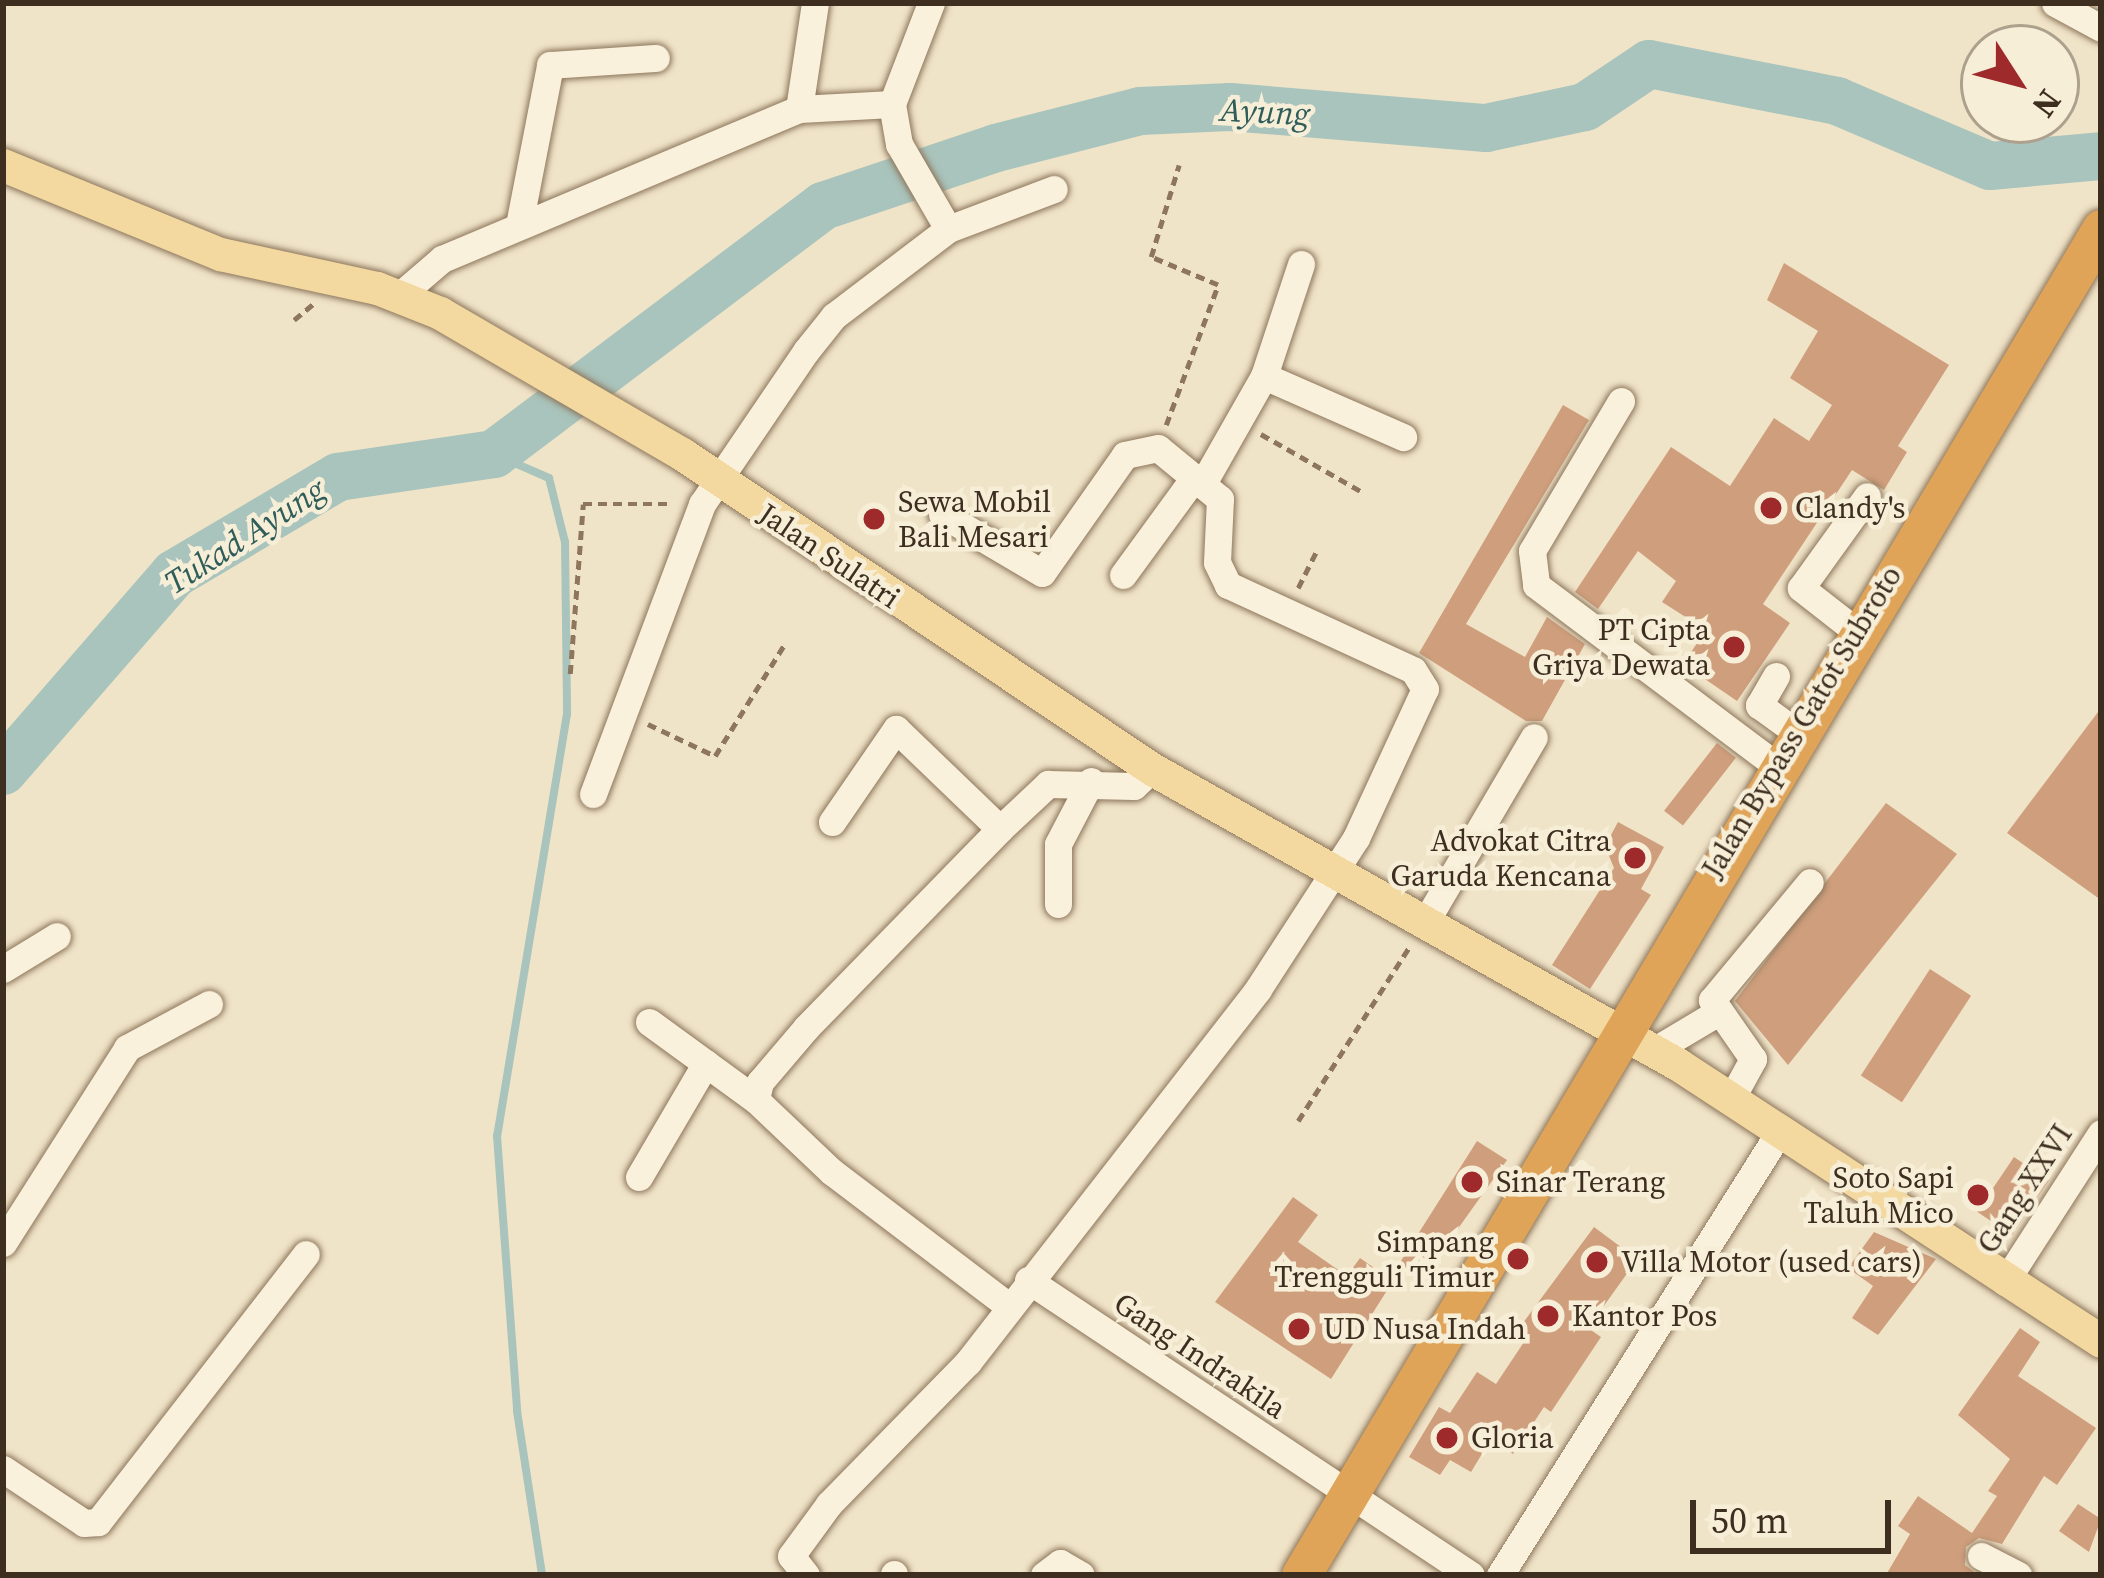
<!DOCTYPE html>
<style>
body{margin:0}
#map{position:relative;width:2104px;height:1578px;overflow:hidden;background:#f0e4c8;font-family:"Source Serif 4",serif}
div>[style]{position:absolute}
.stream>*{height:8px;margin:-4px;padding:0 4px;transform-origin:4px;border-radius:4px;background:#a9c4bc}
.river>*{height:48px;margin:-24px;padding:0 24px;transform-origin:24px;border-radius:24px;background:#a9c4bc}
.building>*{inset:0;background:#cf9f7d;transform-origin:0 0}
.path>*{height:4.5px;margin-top:-2.25px;transform-origin:0;background:repeating-linear-gradient(90deg,#8d765c 0 9px,transparent 0 15px)}
.roads{filter:drop-shadow(0 0 3px #8d765c) drop-shadow(0 0 3px #8d765c)}
.minor>*{height:27px;margin:-13.5px;padding:0 13.5px;transform-origin:13.5px;border-radius:13.5px;background:#faf1dc}
.major>*{height:33px;margin:-16.5px;padding:0 16.5px;transform-origin:16.5px;border-radius:16.5px;background:#f3d9a0}
.highway>*{height:39px;margin:-19.5px;padding:0 19.5px;transform-origin:19.5px;border-radius:19.5px;background:#e0a458}
.dots>*{width:33px;height:33px;translate:-50% -50%;box-sizing:border-box;border:6px solid #f7eed8;border-radius:50%}
span{translate:-50% -50%;white-space:nowrap;text-align:center;line-height:1.15;-webkit-text-stroke:9px #f7eed8;paint-order:stroke}
.poi-label{font-size:30px;color:#3d2e20}
.left{translate:0 -50%;text-align:left}
.right{translate:-100% -50%;text-align:right}
.street-label{font-size:30px;color:#3d2e20}
.water-label{font-size:33px;color:#2f5d5a;font-style:italic}
.frame{position:absolute;inset:0;border:6px solid #3d2e20;pointer-events:none}
.north{position:absolute;left:1960px;top:24px;width:120px;height:120px;box-sizing:border-box;background:#f7eed8;border:3px solid #ada18e;border-radius:50%;rotate:126deg;font-size:33px;font-weight:700;line-height:48px;text-align:center;color:#3d2e20}
.north::after{content:'';display:block;margin:auto;width:42px;height:54px;background:#9e2a2b;clip-path:polygon(50% 0,100% 100%,50% 72%,0 100%)}
.scale{position:absolute;left:1690px;top:1500px;width:201px;height:54px;box-sizing:border-box;border:6px solid #3d2e20;border-top:0;padding-left:15px;font-size:36px;line-height:42px;white-space:nowrap;color:#3d2e20;-webkit-text-stroke:9px #f7eed8;paint-order:stroke}
</style>
<div id="map">
<div class="stream">
<i style="left:494px;top:454px;width:60px;rotate:23.6deg"></i>
<i style="left:549px;top:478px;width:66px;rotate:76deg"></i>
<i style="left:565px;top:542px;width:172px;rotate:89.3deg"></i>
<i style="left:567px;top:714px;width:428px;rotate:99.4deg"></i>
<i style="left:497px;top:1136px;width:276px;rotate:85.8deg"></i>
<i style="left:517px;top:1411px;width:166px;rotate:81.3deg"></i>
</div>
<div class="river">
<i style="left:3px;top:771px;width:261px;rotate:-49deg"></i>
<i style="left:174px;top:574px;width:191px;rotate:-30.6deg"></i>
<i style="left:338px;top:477px;width:158px;rotate:-8.4deg"></i>
<i style="left:494px;top:454px;width:412px;rotate:-37deg"></i>
<i style="left:823px;top:206px;width:182px;rotate:-18.5deg"></i>
<i style="left:996px;top:148px;width:149px;rotate:-14.4deg"></i>
<i style="left:1140px;top:111px;width:90px;rotate:-2.5deg"></i>
<i style="left:1230px;top:107px;width:257px;rotate:4.7deg"></i>
<i style="left:1486px;top:128px;width:101px;rotate:-12deg"></i>
<i style="left:1585px;top:107px;width:77px;rotate:-33.9deg"></i>
<i style="left:1649px;top:64px;width:192px;rotate:11.1deg"></i>
<i style="left:1837px;top:101px;width:166px;rotate:23deg"></i>
<i style="left:1990px;top:166px;width:111px;rotate:-5.1deg"></i>
</div>
<div class="building">
<i style="clip-path:polygon(1784px 263px,1949px 365px,1898px 446px,1907px 452px,1884px 490px,1852px 470px,1763px 604px,1790px 623px,1737px 701px,1683px 664px,1706px 630px,1662px 602px,1676px 581px,1638px 551px,1598px 609px,1575px 592px,1671px 447px,1730px 486px,1774px 418px,1809px 441px,1832px 405px,1790px 378px,1818px 331px,1767px 300px)"></i>
<i style="clip-path:polygon(1563px 405px,1589px 420px,1466px 624px,1525px 657px,1547px 617px,1585px 644px,1542px 721px,1526px 721px,1419px 653px)"></i>
<i style="clip-path:polygon(2101px 708px,2101px 900px,2007px 833px)"></i>
<i style="left:1717px;top:743px;width:24px;height:86px;rotate:38deg"></i>
<i style="clip-path:polygon(1886px 803px,1957px 854px,1788px 1065px,1735px 1001px)"></i>
<i style="clip-path:polygon(1618px 822px,1664px 847px,1641px 889px,1651px 895px,1590px 989px,1552px 965px,1614px 868px,1605px 846px)"></i>
<i style="left:1930px;top:969px;width:49px;height:127px;rotate:33deg"></i>
<i style="clip-path:polygon(1477px 1141px,1507px 1160px,1422px 1279px,1399px 1264px)"></i>
<i style="left:2014px;top:1157px;width:42px;height:66px;rotate:34deg"></i>
<i style="clip-path:polygon(1293px 1197px,1318px 1215px,1298px 1242px,1347px 1276px,1360px 1258px,1393px 1281px,1331px 1379px,1215px 1302px)"></i>
<i style="clip-path:polygon(1594px 1227px,1629px 1253px,1626px 1275px,1588px 1328px,1601px 1337px,1551px 1412px,1544px 1407px,1513px 1454px,1491px 1439px,1471px 1472px,1450px 1460px,1440px 1475px,1409px 1457px,1439px 1407px,1450px 1413px,1477px 1372px,1496px 1384px,1524px 1342px,1514px 1335px)"></i>
<i style="clip-path:polygon(1874px 1232px,1936px 1259px,1878px 1335px,1852px 1318px,1873px 1286px,1848px 1268px)"></i>
<i style="clip-path:polygon(2020px 1328px,2040px 1342px,2018px 1376px,2096px 1428px,2057px 1485px,2044px 1476px,2002px 1544px,1979px 1538px,1966px 1547px,1965px 1565px,1978px 1575px,1886px 1575px,1910px 1534px,1898px 1526px,1918px 1496px,1972px 1533px,1997px 1496px,1988px 1491px,2010px 1459px,1958px 1415px)"></i>
<i style="clip-path:polygon(2078px 1504px,2101px 1519px,2089px 1552px,2059px 1531px)"></i>
</div>
<div class="path">
<i style="left:294px;top:320px;width:26px;rotate:-40deg"></i>
<i style="left:1166px;top:425px;width:149px;rotate:-69.6deg"></i>
<i style="left:1218px;top:285px;width:73px;rotate:-157.3deg"></i>
<i style="left:1151px;top:257px;width:96px;rotate:-73.1deg"></i>
<i style="left:1261px;top:434px;width:119px;rotate:29.8deg"></i>
<i style="left:1298px;top:588px;width:42px;rotate:-63.4deg"></i>
<i style="left:570px;top:674px;width:170px;rotate:-85.6deg"></i>
<i style="left:583px;top:504px;width:90px"></i>
<i style="left:648px;top:724px;width:74px;rotate:25.5deg"></i>
<i style="left:715px;top:756px;width:134px;rotate:-58.1deg"></i>
<i style="left:1298px;top:1121px;width:208px;rotate:-57.4deg"></i>
</div>
<div class="roads">
<div class="minor">
<i style="left:931px;top:3px;width:108px;rotate:111.1deg"></i>
<i style="left:892px;top:104px;width:41px;rotate:80.1deg"></i>
<i style="left:899px;top:144px;width:98px;rotate:60deg"></i>
<i style="left:2055px;top:3px;width:52px;rotate:28.5deg"></i>
<i style="left:799px;top:109px;width:107px;rotate:-81.4deg"></i>
<i style="left:519px;top:225px;width:163px;rotate:-79deg"></i>
<i style="left:550px;top:65px;width:106px;rotate:-3.8deg"></i>
<i style="left:399px;top:296px;width:57px;rotate:-40.7deg"></i>
<i style="left:442px;top:259px;width:387px;rotate:-22.8deg"></i>
<i style="left:799px;top:109px;width:93px;rotate:-3.1deg"></i>
<i style="left:1264px;top:376px;width:152px;rotate:23.7deg"></i>
<i style="left:1621px;top:401px;width:174px;rotate:120.7deg"></i>
<i style="left:1532px;top:551px;width:34px;rotate:83deg"></i>
<i style="left:1536px;top:585px;width:300px;rotate:36.9deg"></i>
<i style="left:1202px;top:485px;width:125px;rotate:-60.4deg"></i>
<i style="left:1264px;top:376px;width:118px;rotate:-71.7deg"></i>
<i style="left:1123px;top:575px;width:119px;rotate:-53.9deg"></i>
<i style="left:1856px;top:631px;width:70px;rotate:-142deg"></i>
<i style="left:1801px;top:588px;width:113px;rotate:-54.3deg"></i>
<i style="left:1776px;top:676px;width:34px;rotate:120deg"></i>
<i style="left:1759px;top:705px;width:46px;rotate:36.1deg"></i>
<i style="left:593px;top:794px;width:310px;rotate:-69.4deg"></i>
<i style="left:702px;top:504px;width:185px;rotate:-55.8deg"></i>
<i style="left:806px;top:351px;width:45px;rotate:-51.3deg"></i>
<i style="left:834px;top:316px;width:143px;rotate:-37.3deg"></i>
<i style="left:948px;top:229px;width:113px;rotate:-20.7deg"></i>
<i style="left:832px;top:822px;width:113px;rotate:-55.5deg"></i>
<i style="left:896px;top:729px;width:144px;rotate:43.9deg"></i>
<i style="left:1000px;top:829px;width:278px;rotate:134.3deg"></i>
<i style="left:806px;top:1028px;width:71px;rotate:130.4deg"></i>
<i style="left:760px;top:1082px;width:18px;rotate:103deg"></i>
<i style="left:756px;top:1100px;width:105px;rotate:43.5deg"></i>
<i style="left:832px;top:1172px;width:223px;rotate:37.2deg"></i>
<i style="left:1000px;top:829px;width:66px;rotate:-43.2deg"></i>
<i style="left:1048px;top:784px;width:86px;rotate:1.3deg"></i>
<i style="left:1134px;top:786px;width:25px;rotate:-43deg"></i>
<i style="left:1058px;top:904px;width:60px;rotate:-90deg"></i>
<i style="left:1058px;top:844px;width:71px;rotate:-62.4deg"></i>
<i style="left:1426px;top:921px;width:213px;rotate:-59.6deg"></i>
<i style="left:3px;top:969px;width:63px;rotate:-31.4deg"></i>
<i style="left:649px;top:1022px;width:132px;rotate:36.1deg"></i>
<i style="left:1653px;top:1051px;width:72px;rotate:-30.8deg"></i>
<i style="left:1730px;top:1101px;width:48px;rotate:-61.3deg"></i>
<i style="left:1753px;top:1059px;width:72px;rotate:-124.8deg"></i>
<i style="left:1712px;top:1000px;width:153px;rotate:-50.3deg"></i>
<i style="left:639px;top:1177px;width:132px;rotate:-59.6deg"></i>
<i style="left:3px;top:1243px;width:231px;rotate:-57.5deg"></i>
<i style="left:127px;top:1048px;width:93px;rotate:-28.2deg"></i>
<i style="left:1028px;top:1280px;width:532px;rotate:33.66deg"></i>
<i style="left:2005px;top:1282px;width:177px;rotate:-57.2deg"></i>
<i style="left:3px;top:1469px;width:97px;rotate:33.7deg"></i>
<i style="left:84px;top:1523px;width:14px;rotate:-4deg"></i>
<i style="left:98px;top:1522px;width:339px;rotate:-52.2deg"></i>
<i style="left:1981px;top:1556px;width:42px;rotate:27.2deg"></i>
<i style="left:806px;top:1575px;width:24px;rotate:-128deg"></i>
<i style="left:791px;top:1556px;width:64px;rotate:-53.8deg"></i>
<i style="left:829px;top:1504px;width:199px;rotate:-45.6deg"></i>
<i style="left:968px;top:1362px;width:472px;rotate:-52.1deg"></i>
<i style="left:1258px;top:989px;width:180px;rotate:-57deg"></i>
<i style="left:1356px;top:838px;width:164px;rotate:-65.2deg"></i>
<i style="left:1425px;top:689px;width:22px;rotate:-122deg"></i>
<i style="left:1413px;top:670px;width:204px;rotate:-155.3deg"></i>
<i style="left:1228px;top:585px;width:25px;rotate:-116deg"></i>
<i style="left:1217px;top:562px;width:63px;rotate:-87.3deg"></i>
<i style="left:1220px;top:499px;width:80px;rotate:-140.6deg"></i>
<i style="left:1158px;top:448px;width:34px;rotate:168deg"></i>
<i style="left:1125px;top:455px;width:144px;rotate:125.1deg"></i>
<i style="left:1042px;top:573px;width:116px;rotate:-149.5deg"></i>
<i style="left:894px;top:1575px;width:1px;rotate:-90deg"></i>
<i style="left:1044px;top:1575px;width:20px;rotate:-37deg"></i>
<i style="left:1060px;top:1563px;width:24px;rotate:30deg"></i>
<i style="left:1500px;top:1575px;width:521px;rotate:-57.77deg"></i>
</div>
<div class="major">
<i style="left:3px;top:165px;width:235px;rotate:22.3deg"></i>
<i style="left:220px;top:254px;width:161px;rotate:12.2deg"></i>
<i style="left:377px;top:288px;width:68px;rotate:21.6deg"></i>
<i style="left:440px;top:313px;width:280px;rotate:30.2deg"></i>
<i style="left:682px;top:454px;width:566px;rotate:33.83deg"></i>
<i style="left:1152px;top:769px;width:604px;rotate:29.32deg"></i>
<i style="left:1679px;top:1065px;width:504px;rotate:33.19deg"></i>
</div>
<div class="highway">
<i style="left:1301px;top:1575px;width:1566px;rotate:-59.27deg"></i>
</div>
</div>
<div class="dots">
<i style="left:1771px;top:508px;background:#9e2a2b"></i>
<i style="left:874px;top:519px;background:#9e2a2b"></i>
<i style="left:1734px;top:647px;background:#9e2a2b"></i>
<i style="left:1635px;top:858px;background:#9e2a2b"></i>
<i style="left:1472px;top:1182px;background:#9e2a2b"></i>
<i style="left:1978px;top:1195px;background:#9e2a2b"></i>
<i style="left:1518px;top:1259px;background:#9e2a2b"></i>
<i style="left:1597px;top:1262px;background:#9e2a2b"></i>
<i style="left:1548px;top:1316px;background:#9e2a2b"></i>
<i style="left:1299px;top:1329px;background:#9e2a2b"></i>
<i style="left:1447px;top:1438px;background:#9e2a2b"></i>
</div>
<div class="poi-label">
<span class="left" style="left:898px;top:519px">Sewa Mobil<br>Bali Mesari</span>
<span class="left" style="left:1795px;top:508px">Clandy's</span>
<span class="right" style="left:1710px;top:647px">PT Cipta<br>Griya Dewata</span>
<span class="right" style="left:1611px;top:858px">Advokat Citra<br>Garuda Kencana</span>
<span class="right" style="left:1954px;top:1195px">Soto Sapi<br>Taluh Mico</span>
<span class="left" style="left:1496px;top:1182px">Sinar Terang</span>
<span class="right" style="left:1494px;top:1259px">Simpang<br>Trengguli Timur</span>
<span class="left" style="left:1621px;top:1262px">Villa Motor (used cars)</span>
<span class="left" style="left:1572px;top:1316px">Kantor Pos</span>
<span class="left" style="left:1323px;top:1329px">UD Nusa Indah</span>
<span class="left" style="left:1471px;top:1438px">Gloria</span>
</div>
<div class="street-label">
<span style="left:829px;top:556px;rotate:34deg">Jalan Sulatri</span>
<span style="left:1802px;top:722px;rotate:-59deg">Jalan Bypass Gatot Subroto</span>
<span style="left:2025px;top:1189px;rotate:-57deg">Gang XXVI</span>
<span style="left:1200px;top:1356px;rotate:34deg">Gang Indrakila</span>
</div>
<div class="water-label">
<span style="left:1265px;top:112px;rotate:3deg">Ayung</span>
<span style="left:245px;top:536px;rotate:-33deg">Tukad Ayung</span>
</div>
<div class="frame"></div>
<div class="north">N</div>
<div class="scale">50 m</div>
</div>
